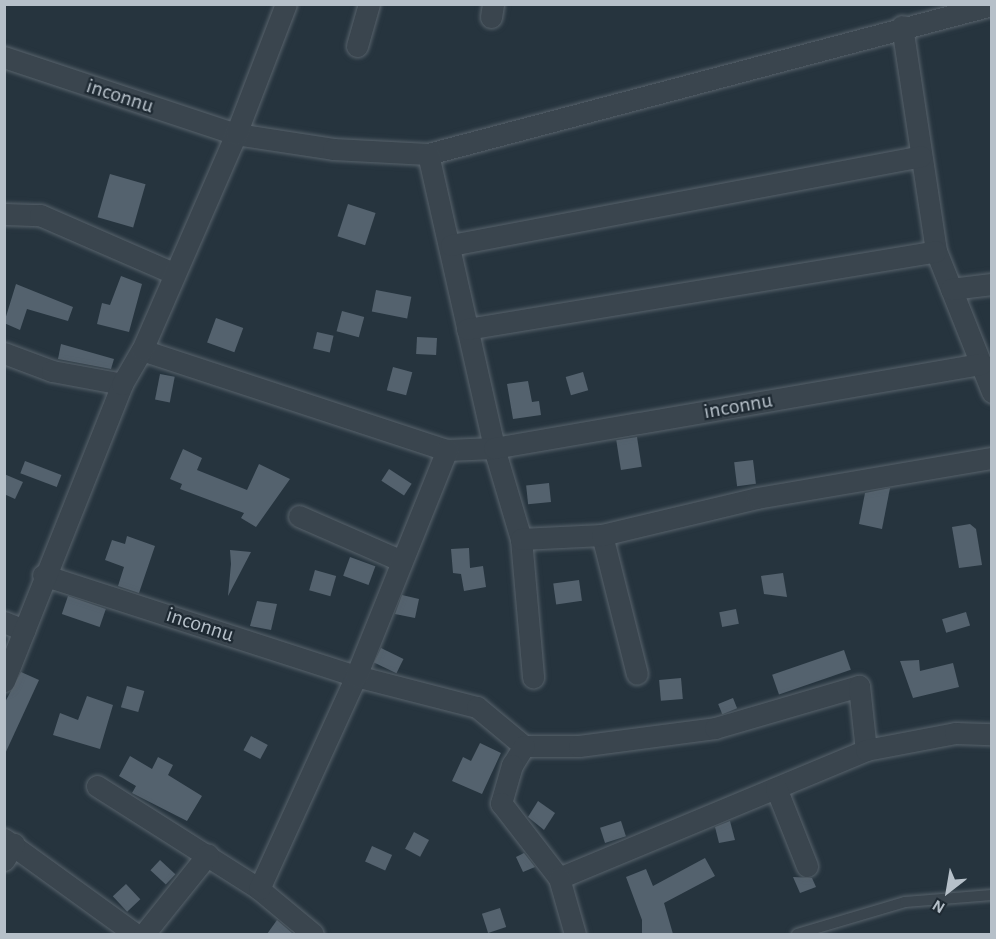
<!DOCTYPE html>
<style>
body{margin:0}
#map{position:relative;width:996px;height:939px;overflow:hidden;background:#26343e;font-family:"Alegreya Sans",sans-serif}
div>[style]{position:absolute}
.building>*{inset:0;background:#54626e;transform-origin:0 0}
.roads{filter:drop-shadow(0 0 2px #58636c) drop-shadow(0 0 2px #58636c)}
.lane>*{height:10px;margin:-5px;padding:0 5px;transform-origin:5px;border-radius:5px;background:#3a454e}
.street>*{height:21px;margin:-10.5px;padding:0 10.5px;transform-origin:10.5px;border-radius:10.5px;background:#3a454e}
span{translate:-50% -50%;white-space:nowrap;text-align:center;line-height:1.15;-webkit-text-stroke:4.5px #1f2a33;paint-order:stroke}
.street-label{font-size:22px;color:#b6c0c9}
.frame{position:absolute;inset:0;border:6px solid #b6c0c9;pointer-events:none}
.north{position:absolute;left:918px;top:861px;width:60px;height:60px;-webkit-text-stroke:4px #1f2a33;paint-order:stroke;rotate:211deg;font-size:16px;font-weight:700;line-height:24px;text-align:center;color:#b6c0c9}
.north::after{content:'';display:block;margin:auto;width:21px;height:27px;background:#b6c0c9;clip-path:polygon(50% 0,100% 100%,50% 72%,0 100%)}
</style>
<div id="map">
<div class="building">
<i style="left:110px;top:174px;width:37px;height:45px;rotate:16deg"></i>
<i style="left:348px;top:204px;width:29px;height:34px;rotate:18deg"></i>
<i style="clip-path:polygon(121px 276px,142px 284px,129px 332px,97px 324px,102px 303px,110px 305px)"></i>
<i style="clip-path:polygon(16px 284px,73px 307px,68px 321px,27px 309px,20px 330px,4px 323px)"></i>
<i style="left:376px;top:290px;width:36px;height:22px;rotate:11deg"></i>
<i style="left:342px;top:311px;width:23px;height:21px;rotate:15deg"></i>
<i style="left:216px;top:318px;width:29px;height:26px;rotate:20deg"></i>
<i style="left:317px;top:332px;width:17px;height:17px;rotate:13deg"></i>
<i style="left:417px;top:337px;width:20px;height:17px;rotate:3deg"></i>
<i style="clip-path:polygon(61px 344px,114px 359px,111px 369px,58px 359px)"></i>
<i style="left:393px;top:367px;width:20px;height:24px;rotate:15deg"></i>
<i style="left:583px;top:372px;width:19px;height:18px;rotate:74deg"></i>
<i style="left:160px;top:374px;width:15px;height:26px;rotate:11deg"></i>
<i style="clip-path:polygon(528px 381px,532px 402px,539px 401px,541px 415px,513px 419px,507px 384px)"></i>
<i style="left:637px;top:437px;width:30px;height:21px;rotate:81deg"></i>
<i style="clip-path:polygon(183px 449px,202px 458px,197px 470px,247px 490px,259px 464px,290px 479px,256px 527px,241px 518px,244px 513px,180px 489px,182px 484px,170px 479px)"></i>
<i style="left:753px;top:460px;width:24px;height:19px;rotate:83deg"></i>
<i style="left:25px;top:461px;width:39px;height:13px;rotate:21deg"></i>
<i style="left:389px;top:469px;width:27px;height:14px;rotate:33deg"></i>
<i style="clip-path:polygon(4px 474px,23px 482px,15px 499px,4px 494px)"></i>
<i style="left:549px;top:483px;width:19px;height:23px;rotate:84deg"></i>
<i style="clip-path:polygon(890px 488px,882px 529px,859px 524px,865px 493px)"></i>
<i style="clip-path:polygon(970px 524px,976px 529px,982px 565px,959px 568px,952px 527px)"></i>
<i style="clip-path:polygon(127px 536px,155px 546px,139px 593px,118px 586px,124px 567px,105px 560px,112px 540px,125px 544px)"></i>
<i style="clip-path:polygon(469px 548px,470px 568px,483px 566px,486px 587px,464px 591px,461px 574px,453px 573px,451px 549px)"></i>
<i style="clip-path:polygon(230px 550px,251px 552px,228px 596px,231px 564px)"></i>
<i style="left:350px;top:557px;width:27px;height:20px;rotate:20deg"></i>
<i style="left:315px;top:570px;width:22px;height:21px;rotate:16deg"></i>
<i style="clip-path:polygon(783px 573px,787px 597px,764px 594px,761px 576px)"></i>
<i style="left:579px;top:580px;width:21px;height:26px;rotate:82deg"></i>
<i style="clip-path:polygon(402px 595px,419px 599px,415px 618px,395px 614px)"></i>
<i style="left:68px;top:596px;width:40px;height:19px;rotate:19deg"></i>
<i style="clip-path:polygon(257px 601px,277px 604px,271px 630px,250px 626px)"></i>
<i style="left:736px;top:609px;width:15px;height:17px;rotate:79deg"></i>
<i style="left:966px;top:612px;width:14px;height:25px;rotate:73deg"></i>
<i style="left:381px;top:648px;width:25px;height:16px;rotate:26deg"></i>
<i style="left:844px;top:650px;width:21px;height:76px;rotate:71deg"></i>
<i style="clip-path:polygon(919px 660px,920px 671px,953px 663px,959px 687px,913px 698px,900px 661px)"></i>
<i style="clip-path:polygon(21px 672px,39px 680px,4px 756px,4px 704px)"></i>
<i style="left:681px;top:678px;width:21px;height:22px;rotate:85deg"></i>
<i style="left:127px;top:686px;width:18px;height:22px;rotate:16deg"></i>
<i style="clip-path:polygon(87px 696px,113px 705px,100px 749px,53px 735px,60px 713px,78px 720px)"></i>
<i style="left:733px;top:698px;width:11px;height:16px;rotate:68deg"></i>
<i style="left:251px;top:736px;width:19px;height:16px;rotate:28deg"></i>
<i style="clip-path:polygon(480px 743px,501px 753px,482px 794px,452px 781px,463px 757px,471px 761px)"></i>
<i style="clip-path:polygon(130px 756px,152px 769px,158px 757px,173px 765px,168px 775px,202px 796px,187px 821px,132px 793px,136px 786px,119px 776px)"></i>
<i style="clip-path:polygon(538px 801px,555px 813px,544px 830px,528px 817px)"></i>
<i style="left:621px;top:821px;width:16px;height:22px;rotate:72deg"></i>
<i style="clip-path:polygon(730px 821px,735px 840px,719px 843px,715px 827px)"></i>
<i style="left:414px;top:832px;width:17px;height:19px;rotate:28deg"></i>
<i style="left:372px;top:846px;width:22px;height:17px;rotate:24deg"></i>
<i style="clip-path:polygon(524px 853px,535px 867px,523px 872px,516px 857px)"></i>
<i style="clip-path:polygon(705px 858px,715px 876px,664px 903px,673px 934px,642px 934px,642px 920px,626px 877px,646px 869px,653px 886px)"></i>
<i style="left:160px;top:860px;width:21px;height:14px;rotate:43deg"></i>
<i style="clip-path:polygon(793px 877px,812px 878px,816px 887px,800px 893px)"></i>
<i style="left:126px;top:884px;width:21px;height:18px;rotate:47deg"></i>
<i style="left:500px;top:908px;width:20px;height:19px;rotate:72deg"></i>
<i style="clip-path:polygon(277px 920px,292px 933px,291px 934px,267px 934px)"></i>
</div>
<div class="roads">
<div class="lane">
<i style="left:797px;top:934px;width:113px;rotate:-16.5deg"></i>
<i style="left:905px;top:902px;width:87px;rotate:-4.6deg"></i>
</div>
<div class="street">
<i style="left:491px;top:17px;width:13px;rotate:-81deg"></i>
<i style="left:902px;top:26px;width:228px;rotate:81.4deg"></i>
<i style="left:936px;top:251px;width:152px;rotate:68.3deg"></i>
<i style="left:357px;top:46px;width:44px;rotate:-74.1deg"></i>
<i style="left:4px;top:57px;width:244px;rotate:18.4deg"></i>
<i style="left:236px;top:134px;width:98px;rotate:8.8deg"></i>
<i style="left:333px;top:149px;width:95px;rotate:3deg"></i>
<i style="left:428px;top:154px;width:583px;rotate:-14.8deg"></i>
<i style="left:428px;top:154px;width:301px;rotate:77.3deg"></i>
<i style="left:494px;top:448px;width:95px;rotate:73.5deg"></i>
<i style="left:521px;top:539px;width:139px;rotate:85deg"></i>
<i style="left:4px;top:214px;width:36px;rotate:2deg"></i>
<i style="left:40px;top:215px;width:143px;rotate:23.5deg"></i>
<i style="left:451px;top:245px;width:478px;rotate:-10.7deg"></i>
<i style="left:951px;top:289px;width:41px;rotate:-7deg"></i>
<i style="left:467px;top:329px;width:475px;rotate:-9.4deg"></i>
<i style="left:142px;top:350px;width:321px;rotate:18.2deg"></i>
<i style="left:447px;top:450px;width:47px;rotate:-2.4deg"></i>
<i style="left:494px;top:448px;width:494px;rotate:-9.8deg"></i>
<i style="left:4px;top:353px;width:51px;rotate:20.6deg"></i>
<i style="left:52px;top:371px;width:71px;rotate:10.5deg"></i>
<i style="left:299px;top:516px;width:112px;rotate:23.6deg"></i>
<i style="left:602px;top:535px;width:143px;rotate:75.9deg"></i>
<i style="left:521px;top:539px;width:81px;rotate:-2.8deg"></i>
<i style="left:602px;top:535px;width:159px;rotate:-13.4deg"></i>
<i style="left:757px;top:498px;width:238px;rotate:-9.7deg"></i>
<i style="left:43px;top:575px;width:329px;rotate:17.9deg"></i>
<i style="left:356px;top:676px;width:125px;rotate:14.4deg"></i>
<i style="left:477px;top:707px;width:61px;rotate:39.7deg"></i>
<i style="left:524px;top:746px;width:55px"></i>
<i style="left:579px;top:746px;width:137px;rotate:-7.5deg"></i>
<i style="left:715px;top:728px;width:150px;rotate:-16.3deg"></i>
<i style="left:859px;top:686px;width:64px;rotate:83.8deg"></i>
<i style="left:4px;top:622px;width:22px;rotate:22deg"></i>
<i style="left:4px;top:681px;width:320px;rotate:-68.3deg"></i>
<i style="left:122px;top:384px;width:39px;rotate:-60deg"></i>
<i style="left:142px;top:350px;width:236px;rotate:-66.5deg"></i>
<i style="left:236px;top:134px;width:139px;rotate:-69deg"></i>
<i style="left:524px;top:746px;width:22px;rotate:122deg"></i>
<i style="left:512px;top:765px;width:40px;rotate:106deg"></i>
<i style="left:501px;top:803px;width:95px;rotate:52.3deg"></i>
<i style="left:559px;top:878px;width:333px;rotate:-22.6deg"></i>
<i style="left:866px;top:750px;width:91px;rotate:-10.8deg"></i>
<i style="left:955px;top:733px;width:37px;rotate:2deg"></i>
<i style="left:97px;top:786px;width:192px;rotate:32.4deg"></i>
<i style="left:259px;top:889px;width:70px;rotate:39.8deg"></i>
<i style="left:776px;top:788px;width:84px;rotate:68.3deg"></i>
<i style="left:4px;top:839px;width:162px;rotate:35.9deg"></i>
<i style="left:4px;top:860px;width:19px;rotate:-58deg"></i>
<i style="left:559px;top:878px;width:58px;rotate:74.1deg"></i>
<i style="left:259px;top:889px;width:234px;rotate:-65.5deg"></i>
<i style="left:356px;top:676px;width:244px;rotate:-68.1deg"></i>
<i style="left:144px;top:934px;width:102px;rotate:-51.3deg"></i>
</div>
</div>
<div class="street-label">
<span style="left:120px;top:96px;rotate:18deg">inconnu</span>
<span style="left:738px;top:406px;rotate:-10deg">inconnu</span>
<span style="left:200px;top:625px;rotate:18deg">inconnu</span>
</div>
<div class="frame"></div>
<div class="north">N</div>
</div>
